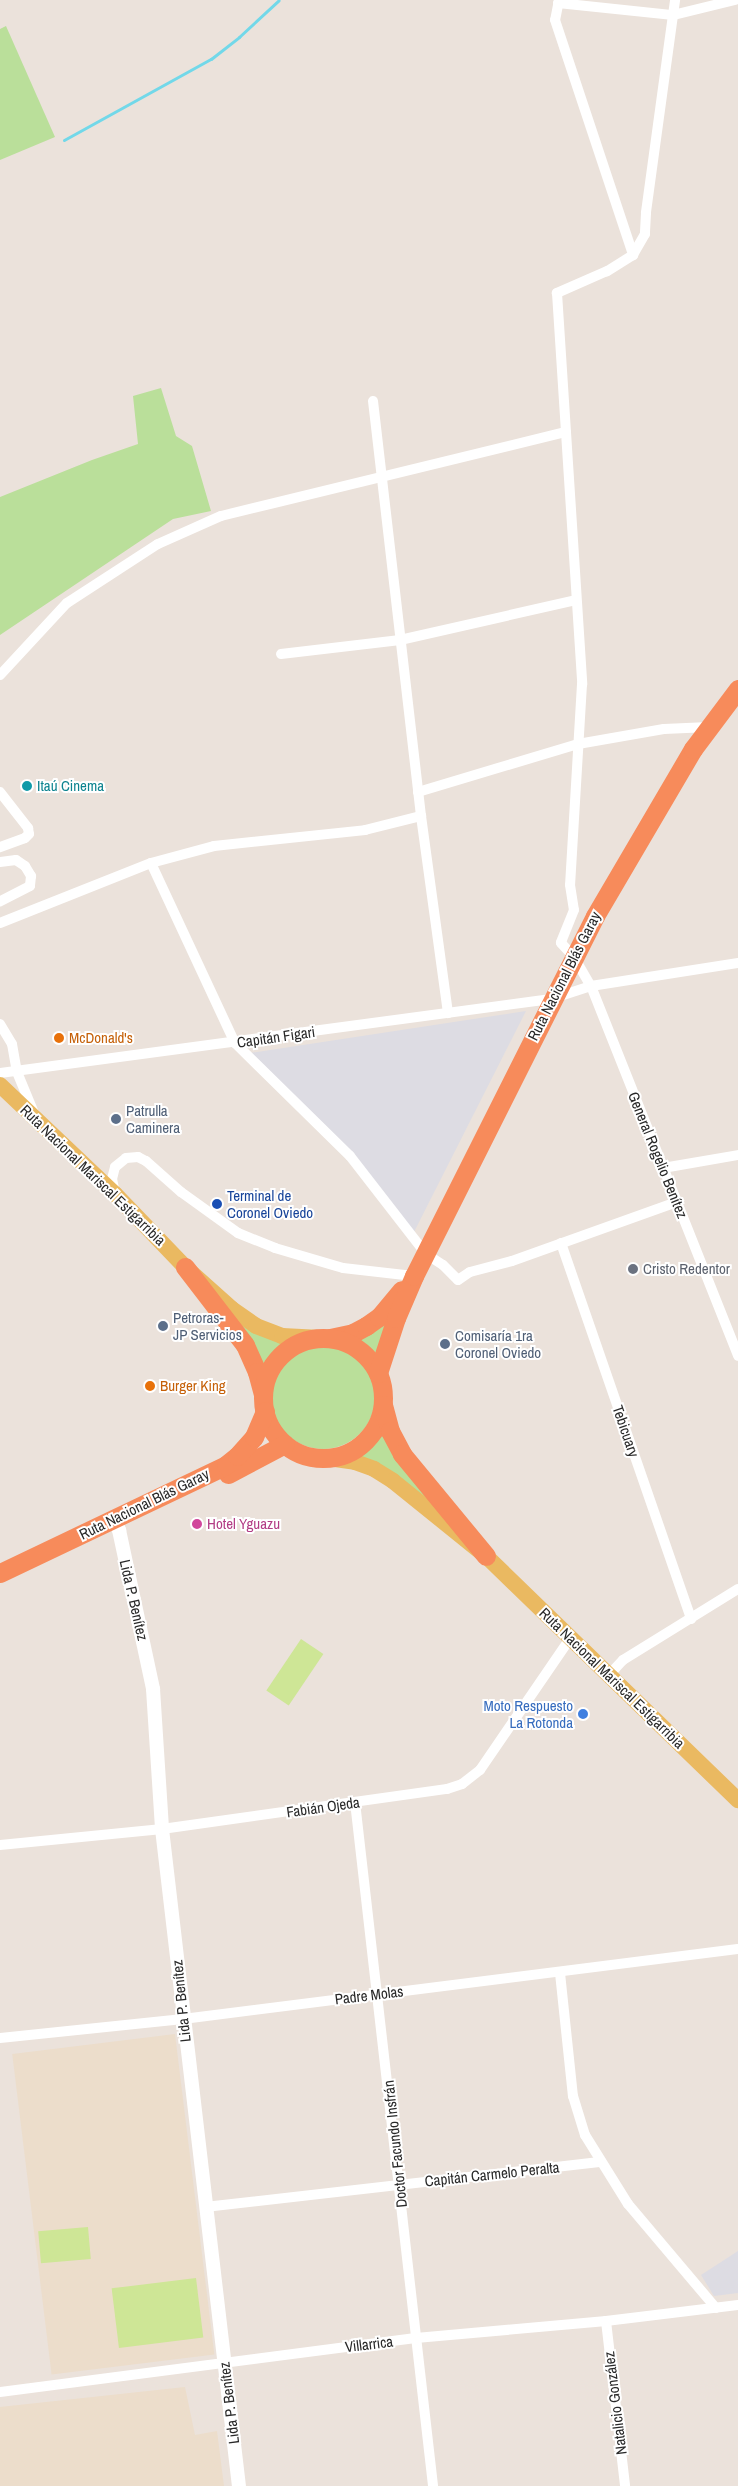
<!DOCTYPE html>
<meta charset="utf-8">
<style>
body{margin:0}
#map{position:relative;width:738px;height:2486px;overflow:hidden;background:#ebe2db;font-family:"Archivo Narrow",sans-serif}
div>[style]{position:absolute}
.industrial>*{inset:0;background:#dddce3}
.education>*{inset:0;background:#ecddcb;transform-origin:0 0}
.green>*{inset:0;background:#badf9a}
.round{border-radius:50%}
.pitch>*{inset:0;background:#cee696;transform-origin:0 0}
.stream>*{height:3px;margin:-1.5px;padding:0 1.5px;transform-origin:1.5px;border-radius:1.5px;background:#72d8e9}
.street>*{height:10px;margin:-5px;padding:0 5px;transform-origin:5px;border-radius:5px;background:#fff}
.secondary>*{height:14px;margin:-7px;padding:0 7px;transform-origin:7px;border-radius:7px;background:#fff}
.primary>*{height:16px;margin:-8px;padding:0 8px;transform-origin:8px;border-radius:8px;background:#eab961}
.highway>*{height:19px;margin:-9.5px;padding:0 9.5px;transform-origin:9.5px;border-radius:9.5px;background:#f78b5b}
.highway>.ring{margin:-9.5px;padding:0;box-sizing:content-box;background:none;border:19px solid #f78b5b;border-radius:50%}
.dots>*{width:14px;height:14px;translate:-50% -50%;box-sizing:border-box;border:2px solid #fff;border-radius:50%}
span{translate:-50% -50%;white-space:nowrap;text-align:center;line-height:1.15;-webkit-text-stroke:4px #fff;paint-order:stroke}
.culture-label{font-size:15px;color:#0d838f}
.left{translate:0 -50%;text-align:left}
.street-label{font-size:15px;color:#292929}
.food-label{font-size:15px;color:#c56008}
.service-label{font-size:15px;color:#4e5e75}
.transit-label{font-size:15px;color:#164399}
.worship-label{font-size:15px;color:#5b616d}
.hotel-label{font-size:15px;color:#b23c85}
.shop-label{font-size:15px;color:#366cbe}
.right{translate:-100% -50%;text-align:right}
</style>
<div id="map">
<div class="industrial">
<i style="clip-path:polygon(526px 1011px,414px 1232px,250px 1053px)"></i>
<i style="clip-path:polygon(738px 2251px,738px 2293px,714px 2296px,701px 2275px)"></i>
</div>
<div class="education">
<i style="left:175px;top:2034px;width:323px;height:164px;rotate:83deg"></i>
<i style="clip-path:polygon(185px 2387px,195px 2435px,217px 2431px,224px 2486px,0 2486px,0 2407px)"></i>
</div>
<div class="green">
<i style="clip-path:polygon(6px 26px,55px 137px,0 160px,0 29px)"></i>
<i style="clip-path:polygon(161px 388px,176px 436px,192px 446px,211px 511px,173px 519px,0 635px,0 497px,92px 460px,138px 444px,133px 396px)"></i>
<i style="clip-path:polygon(231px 1315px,286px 1343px,272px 1353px,263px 1369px)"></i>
<i style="clip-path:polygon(391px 1315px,376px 1356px,366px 1344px,354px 1338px)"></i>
<i class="round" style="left:271px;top:1345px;width:104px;height:104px"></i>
<i style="clip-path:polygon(380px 1430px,390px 1448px,438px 1509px,352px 1456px,367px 1449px)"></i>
</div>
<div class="pitch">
<i style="left:301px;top:1639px;width:27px;height:62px;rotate:34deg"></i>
<i style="left:88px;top:2227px;width:32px;height:50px;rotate:85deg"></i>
<i style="left:196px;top:2278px;width:60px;height:85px;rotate:83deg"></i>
</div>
<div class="stream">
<i style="left:64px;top:140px;width:168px;rotate:-28.9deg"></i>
<i style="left:211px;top:59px;width:36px;rotate:-38deg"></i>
<i style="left:239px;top:37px;width:54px;rotate:-42.8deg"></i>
</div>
<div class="street">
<i style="left:559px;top:0;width:20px;rotate:101deg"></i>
<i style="left:555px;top:20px;width:248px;rotate:71.6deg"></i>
<i style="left:735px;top:0;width:64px;rotate:166.4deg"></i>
<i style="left:673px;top:15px;width:200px;rotate:97.8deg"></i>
<i style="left:646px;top:213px;width:21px;rotate:93deg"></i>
<i style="left:645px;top:234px;width:24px;rotate:120deg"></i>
<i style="left:633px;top:255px;width:31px;rotate:148deg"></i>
<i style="left:607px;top:271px;width:55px;rotate:156.3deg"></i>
<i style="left:557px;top:293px;width:392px;rotate:86.3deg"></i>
<i style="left:582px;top:684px;width:201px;rotate:93.4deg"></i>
<i style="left:570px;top:885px;width:25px;rotate:81deg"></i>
<i style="left:574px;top:910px;width:35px;rotate:112deg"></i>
<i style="left:561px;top:943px;width:19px;rotate:47deg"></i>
<i style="left:574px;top:957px;width:34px;rotate:60deg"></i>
<i style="left:591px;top:986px;width:398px;rotate:68.3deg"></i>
<i style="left:558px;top:3px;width:116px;rotate:6deg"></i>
<i style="left:673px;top:15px;width:15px;rotate:-82deg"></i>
<i style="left:373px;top:401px;width:418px;rotate:83.4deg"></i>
<i style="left:421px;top:816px;width:199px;rotate:82.2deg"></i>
<i style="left:281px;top:654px;width:120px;rotate:-6.7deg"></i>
<i style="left:400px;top:640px;width:180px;rotate:-12.8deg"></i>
<i style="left:0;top:675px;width:98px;rotate:-47.1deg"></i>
<i style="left:67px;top:603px;width:108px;rotate:-33deg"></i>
<i style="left:158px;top:544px;width:69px;rotate:-24deg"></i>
<i style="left:221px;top:516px;width:355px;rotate:-13.7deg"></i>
<i style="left:0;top:792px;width:46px;rotate:52.1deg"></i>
<i style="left:28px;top:828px;width:6px;rotate:81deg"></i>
<i style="left:29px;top:834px;width:6px;rotate:135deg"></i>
<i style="left:25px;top:838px;width:27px;rotate:160deg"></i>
<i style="left:418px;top:792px;width:167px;rotate:-16.7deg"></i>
<i style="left:578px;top:744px;width:87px;rotate:-9.9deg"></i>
<i style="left:664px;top:729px;width:45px;rotate:-2.5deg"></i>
<i style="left:0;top:862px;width:16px;rotate:-7deg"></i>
<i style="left:16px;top:860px;width:11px;rotate:34deg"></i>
<i style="left:25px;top:866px;width:12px;rotate:59deg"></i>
<i style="left:31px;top:876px;width:10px;rotate:96deg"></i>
<i style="left:30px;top:886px;width:34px;rotate:153deg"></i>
<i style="left:151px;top:863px;width:199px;rotate:65deg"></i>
<i style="left:235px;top:1043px;width:161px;rotate:44.5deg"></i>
<i style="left:350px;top:1156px;width:124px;rotate:52.2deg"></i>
<i style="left:426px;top:1254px;width:20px;rotate:33deg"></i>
<i style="left:443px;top:1265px;width:21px;rotate:45deg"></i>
<i style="left:458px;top:1280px;width:14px;rotate:-34deg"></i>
<i style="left:470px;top:1272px;width:43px;rotate:-14.7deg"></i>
<i style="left:512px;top:1261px;width:175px;rotate:-19.7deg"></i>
<i style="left:0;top:923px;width:162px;rotate:-21.7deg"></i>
<i style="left:151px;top:863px;width:65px;rotate:-15.1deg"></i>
<i style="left:214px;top:846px;width:152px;rotate:-6deg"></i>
<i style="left:365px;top:830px;width:58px;rotate:-14deg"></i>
<i style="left:0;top:1024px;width:23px;rotate:59deg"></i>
<i style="left:12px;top:1044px;width:28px;rotate:80deg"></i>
<i style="left:17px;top:1072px;width:44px;rotate:67.5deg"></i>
<i style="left:0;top:1073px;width:556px;rotate:-7.65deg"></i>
<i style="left:551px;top:999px;width:42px;rotate:-18deg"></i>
<i style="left:591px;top:986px;width:149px;rotate:-8.9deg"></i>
<i style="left:663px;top:1168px;width:76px;rotate:-9.8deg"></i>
<i style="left:115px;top:1193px;width:14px;rotate:-102deg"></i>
<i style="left:112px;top:1179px;width:12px;rotate:-76deg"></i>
<i style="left:115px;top:1167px;width:14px;rotate:-39deg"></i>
<i style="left:126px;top:1158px;width:12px;rotate:-5deg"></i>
<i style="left:138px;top:1157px;width:9px;rotate:27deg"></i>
<i style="left:146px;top:1161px;width:47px;rotate:41.5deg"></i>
<i style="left:181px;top:1192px;width:70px;rotate:35.7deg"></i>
<i style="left:238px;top:1233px;width:40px;rotate:22deg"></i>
<i style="left:275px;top:1248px;width:71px;rotate:16.4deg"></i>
<i style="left:343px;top:1268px;width:71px;rotate:6.4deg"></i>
<i style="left:561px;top:1243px;width:398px;rotate:70.9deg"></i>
<i style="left:609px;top:1675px;width:21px;rotate:-47deg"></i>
<i style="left:623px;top:1660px;width:135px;rotate:-31.7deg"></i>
<i style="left:355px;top:1802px;width:688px;rotate:83.49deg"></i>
<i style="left:0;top:1845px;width:163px;rotate:-5.6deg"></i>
<i style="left:162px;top:1829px;width:288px;rotate:-8deg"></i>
<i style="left:447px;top:1789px;width:16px;rotate:-18deg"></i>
<i style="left:462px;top:1784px;width:23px;rotate:-38deg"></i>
<i style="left:480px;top:1770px;width:161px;rotate:-55.6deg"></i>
<i style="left:560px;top:1973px;width:124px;rotate:84deg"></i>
<i style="left:573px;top:2096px;width:41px;rotate:72.9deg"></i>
<i style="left:585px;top:2135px;width:81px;rotate:58.1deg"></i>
<i style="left:628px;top:2204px;width:136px;rotate:49.8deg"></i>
<i style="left:0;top:2038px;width:184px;rotate:-5.9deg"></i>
<i style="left:183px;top:2019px;width:559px;rotate:-7.19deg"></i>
<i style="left:205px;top:2207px;width:399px;rotate:-6.5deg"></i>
<i style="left:606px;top:2321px;width:166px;rotate:83.4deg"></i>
<i style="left:0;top:2392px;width:419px;rotate:-7.4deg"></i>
<i style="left:416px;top:2338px;width:191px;rotate:-5.1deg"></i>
<i style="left:606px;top:2321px;width:133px;rotate:-6.9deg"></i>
</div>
<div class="secondary">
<i style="left:113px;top:1519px;width:13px;rotate:61deg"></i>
<i style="left:119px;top:1530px;width:163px;rotate:77.9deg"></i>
<i style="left:153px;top:1689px;width:140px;rotate:86.3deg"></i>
<i style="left:162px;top:1829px;width:661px;rotate:83.32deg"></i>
</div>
<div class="primary">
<i style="left:0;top:1085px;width:158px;rotate:43.5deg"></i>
<i style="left:115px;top:1194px;width:101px;rotate:46.2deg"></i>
<i style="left:185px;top:1267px;width:63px;rotate:41.8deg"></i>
<i style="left:232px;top:1309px;width:29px;rotate:35deg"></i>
<i style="left:256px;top:1326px;width:28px;rotate:21deg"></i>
<i style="left:282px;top:1336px;width:39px;rotate:3deg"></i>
<i style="left:328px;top:1458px;width:27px;rotate:8deg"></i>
<i style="left:355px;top:1462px;width:20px;rotate:20deg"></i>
<i style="left:374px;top:1469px;width:22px;rotate:32deg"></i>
<i style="left:393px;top:1481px;width:119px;rotate:38.9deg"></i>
<i style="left:486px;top:1556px;width:351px;rotate:44.1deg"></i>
</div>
<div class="highway">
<i style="left:185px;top:1267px;width:98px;rotate:52.4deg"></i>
<i style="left:245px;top:1345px;width:30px;rotate:66deg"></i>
<i style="left:257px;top:1372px;width:23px;rotate:75deg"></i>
<i style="left:330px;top:1338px;width:24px;rotate:-12deg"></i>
<i style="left:353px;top:1333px;width:15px;rotate:-28deg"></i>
<i style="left:366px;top:1326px;width:16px;rotate:-35deg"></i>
<i style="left:379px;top:1317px;width:35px;rotate:-50deg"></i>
<i class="ring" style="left:263px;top:1338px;width:101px;height:101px"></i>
<i style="left:378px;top:1373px;width:58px;rotate:-71.9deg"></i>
<i style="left:396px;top:1318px;width:46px;rotate:-66.8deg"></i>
<i style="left:414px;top:1276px;width:403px;rotate:-63.3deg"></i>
<i style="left:595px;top:916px;width:194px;rotate:-59.6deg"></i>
<i style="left:693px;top:749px;width:75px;rotate:-53.1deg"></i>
<i style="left:383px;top:1405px;width:27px;rotate:75deg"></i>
<i style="left:390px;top:1431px;width:26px;rotate:62deg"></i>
<i style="left:402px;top:1454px;width:132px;rotate:50.5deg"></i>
<i style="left:228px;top:1474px;width:64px;rotate:-27.8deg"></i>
<i style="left:0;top:1573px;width:250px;rotate:-25.5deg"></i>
<i style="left:226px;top:1465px;width:14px;rotate:-39deg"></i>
<i style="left:237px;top:1456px;width:25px;rotate:-48deg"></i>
<i style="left:254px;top:1437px;width:28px;rotate:-67deg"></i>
</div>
<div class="dots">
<i style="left:27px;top:786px;background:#0f9aa8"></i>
<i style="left:59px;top:1038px;background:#e8710a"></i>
<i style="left:116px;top:1119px;background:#5c6f8a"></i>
<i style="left:217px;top:1204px;background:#1a4fb4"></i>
<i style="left:633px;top:1269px;background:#6b7280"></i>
<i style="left:163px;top:1326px;background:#5c6f8a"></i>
<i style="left:445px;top:1344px;background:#5c6f8a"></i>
<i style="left:150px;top:1386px;background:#e8710a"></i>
<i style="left:197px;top:1524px;background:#d1479c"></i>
<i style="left:583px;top:1714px;background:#3f7fe0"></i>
</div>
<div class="culture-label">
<span class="left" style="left:37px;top:786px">Itaú Cinema</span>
</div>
<div class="street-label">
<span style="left:564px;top:976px;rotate:-63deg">Ruta Nacional Blás Garay</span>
<span style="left:276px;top:1037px;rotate:-8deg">Capitán Figari</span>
<span style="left:658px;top:1155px;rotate:68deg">General Rogelio Benítez</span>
<span style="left:93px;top:1175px;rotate:44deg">Ruta Nacional Mariscal Estigarribia</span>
<span style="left:626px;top:1431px;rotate:71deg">Tebicuary</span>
<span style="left:144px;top:1504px;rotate:-26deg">Ruta Nacional Blás Garay</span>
<span style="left:134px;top:1600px;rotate:77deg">Lida P. Benítez</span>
<span style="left:612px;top:1678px;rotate:44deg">Ruta Nacional Mariscal Estigarribia</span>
<span style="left:323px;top:1807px;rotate:-8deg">Fabián Ojeda</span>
<span style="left:369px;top:1995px;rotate:-7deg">Padre Molas</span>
<span style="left:181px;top:2001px;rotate:-96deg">Lida P. Benítez</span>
<span style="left:395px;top:2144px;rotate:-96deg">Doctor Facundo Insfrán</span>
<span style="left:492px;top:2174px;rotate:-6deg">Capitán Carmelo Peralta</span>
<span style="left:369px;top:2344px;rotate:-7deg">Villarrica</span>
<span style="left:229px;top:2403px;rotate:-97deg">Lida P. Benítez</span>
<span style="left:615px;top:2403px;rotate:-97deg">Natalicio González</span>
</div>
<div class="food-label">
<span class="left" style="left:69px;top:1038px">McDonald's</span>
<span class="left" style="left:160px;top:1386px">Burger King</span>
</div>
<div class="service-label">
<span class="left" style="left:126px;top:1119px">Patrulla<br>Caminera</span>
<span class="left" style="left:173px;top:1326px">Petroras-<br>JP Servicios</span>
<span class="left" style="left:455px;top:1344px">Comisaría 1ra<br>Coronel Oviedo</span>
</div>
<div class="transit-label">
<span class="left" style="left:227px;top:1204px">Terminal de<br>Coronel Oviedo</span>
</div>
<div class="worship-label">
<span class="left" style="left:643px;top:1269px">Cristo Redentor</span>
</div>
<div class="hotel-label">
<span class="left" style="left:207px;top:1524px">Hotel Yguazu</span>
</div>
<div class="shop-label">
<span class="right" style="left:573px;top:1714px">Moto Respuesto<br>La Rotonda</span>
</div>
</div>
